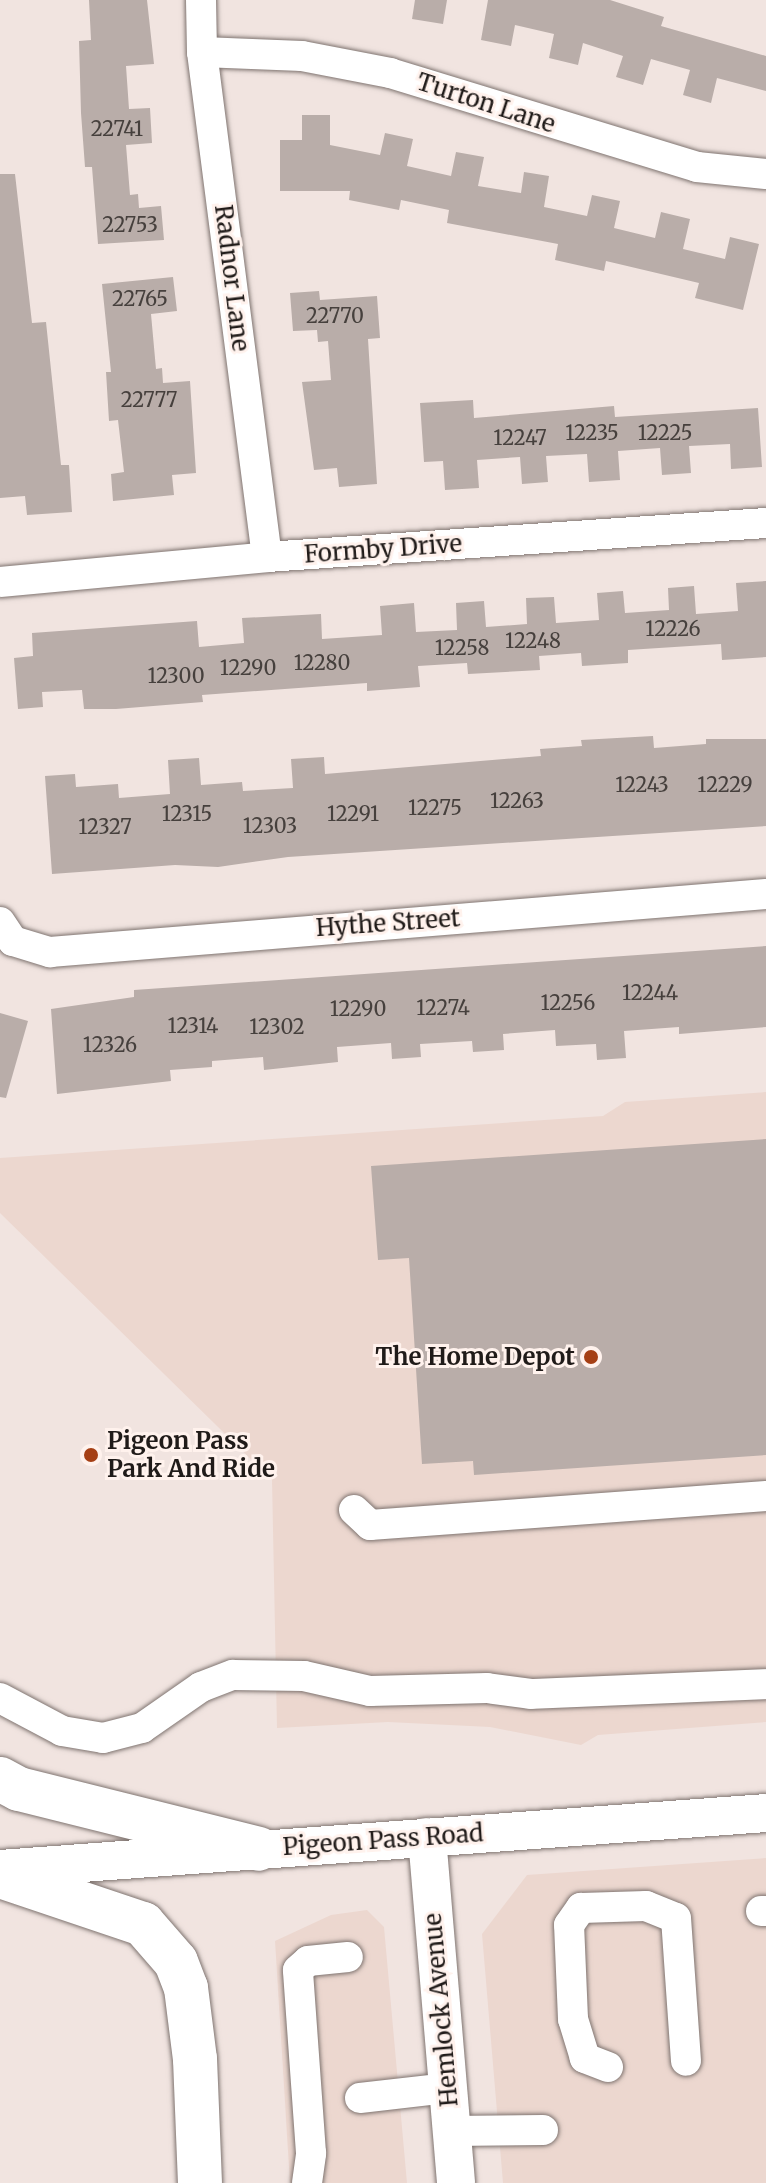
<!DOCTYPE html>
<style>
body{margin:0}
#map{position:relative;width:766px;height:2183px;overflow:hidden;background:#f1e4e0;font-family:Merriweather,serif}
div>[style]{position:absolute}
.built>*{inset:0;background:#ecd7cf}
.building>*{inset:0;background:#b9ada9}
.roads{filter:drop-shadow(0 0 2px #7f7470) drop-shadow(0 0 2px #7f7470)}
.minor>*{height:30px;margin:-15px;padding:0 15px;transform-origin:15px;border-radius:15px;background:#fff}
.major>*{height:38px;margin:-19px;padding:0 19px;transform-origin:19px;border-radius:19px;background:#fff}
.highway>*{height:44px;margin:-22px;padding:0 22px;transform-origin:22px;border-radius:22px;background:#fff}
.dots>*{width:22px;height:22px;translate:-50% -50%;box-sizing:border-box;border:4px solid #fff2ed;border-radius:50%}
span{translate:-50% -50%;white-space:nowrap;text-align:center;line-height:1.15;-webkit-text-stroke:6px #fff2ed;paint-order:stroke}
.number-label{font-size:20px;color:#46403d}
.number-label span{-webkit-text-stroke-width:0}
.street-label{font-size:24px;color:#201b19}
.poi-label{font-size:24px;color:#201b19;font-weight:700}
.right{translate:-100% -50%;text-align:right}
.left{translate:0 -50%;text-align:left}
</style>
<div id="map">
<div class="built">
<i style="clip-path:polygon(766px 1092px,766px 1722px,598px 1735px,581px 1745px,490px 1727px,388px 1722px,277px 1728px,272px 1480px,0 1213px,0 1158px,603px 1116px,625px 1102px)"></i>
<i style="clip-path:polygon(766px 1858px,766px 2183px,503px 2183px,482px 1934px,527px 1875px)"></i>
<i style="clip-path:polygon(367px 1910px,384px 1927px,407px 2183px,290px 2183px,275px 1941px,331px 1915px)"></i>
</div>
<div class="building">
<i style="clip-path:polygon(89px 0,147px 0,154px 64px,126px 66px,129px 109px,150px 108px,152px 143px,126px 145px,130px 195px,138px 194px,139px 208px,161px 206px,164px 240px,98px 244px,92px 167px,85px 167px,81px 113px,79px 41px,91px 40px)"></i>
<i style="clip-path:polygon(415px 0,447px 0,443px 24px,412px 19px)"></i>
<i style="clip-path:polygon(488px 0,610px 0,664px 17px,661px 26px,766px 56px,766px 91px,717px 78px,711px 103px,683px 95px,690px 70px,651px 59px,643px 85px,616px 77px,623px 56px,583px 43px,578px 65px,549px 58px,554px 34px,515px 25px,511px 46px,481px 40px)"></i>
<i style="clip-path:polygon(302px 115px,330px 115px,330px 145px,380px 155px,385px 133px,413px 139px,407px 166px,451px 176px,456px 152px,484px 157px,478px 186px,521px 193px,524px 172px,549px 176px,544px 207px,587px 216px,592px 195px,620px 201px,614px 228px,655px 238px,661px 212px,690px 219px,683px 249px,725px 259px,730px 237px,759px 244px,743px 310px,695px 298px,699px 283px,606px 261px,604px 271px,555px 260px,558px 244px,447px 223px,449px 210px,401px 200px,399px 210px,349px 200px,350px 191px,280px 191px,280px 140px,302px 140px)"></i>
<i style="clip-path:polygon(0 174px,15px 174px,32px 323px,46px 322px,61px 465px,69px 465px,72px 512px,27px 515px,25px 496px,0 498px)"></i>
<i style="clip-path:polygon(173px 277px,177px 311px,151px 314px,156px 369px,162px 368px,163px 383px,190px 381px,196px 473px,172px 475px,174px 495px,113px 501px,111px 474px,124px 472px,118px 420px,109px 421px,106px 372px,111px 372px,102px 284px)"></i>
<i style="clip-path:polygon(319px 291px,320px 300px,377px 296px,380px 338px,368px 339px,377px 484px,339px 487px,337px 468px,314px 470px,302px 382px,331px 380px,328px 341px,318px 342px,317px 330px,293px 331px,290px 293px)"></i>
<i style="clip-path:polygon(473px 400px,474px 418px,614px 406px,615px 417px,758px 408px,762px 467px,731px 469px,730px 444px,689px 446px,691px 473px,662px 475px,660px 448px,618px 451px,620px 480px,589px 482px,587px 454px,546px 456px,548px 482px,522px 484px,520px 457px,477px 460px,479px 488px,445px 490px,443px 461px,424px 462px,420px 403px)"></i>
<i style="clip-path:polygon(766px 581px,766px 657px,722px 660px,721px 644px,628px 650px,628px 663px,582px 666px,581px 653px,539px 656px,540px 670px,468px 674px,467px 663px,418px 666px,420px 687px,367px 691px,367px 683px,202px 695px,203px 702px,116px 709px,84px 709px,82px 690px,42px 692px,43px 707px,18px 709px,14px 658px,33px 656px,32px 633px,197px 621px,199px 647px,244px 643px,242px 618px,321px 614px,322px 639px,382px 635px,380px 606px,414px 603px,416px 632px,457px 630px,456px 603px,484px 601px,486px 627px,527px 624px,526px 598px,554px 597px,556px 623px,599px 620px,597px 593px,623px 591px,625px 613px,669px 610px,668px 588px,694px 586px,696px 614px,738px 611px,736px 583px)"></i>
<i style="clip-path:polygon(653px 736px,654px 748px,706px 744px,706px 739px,766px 739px,766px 826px,288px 857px,218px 867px,175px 865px,52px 874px,45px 776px,75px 774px,76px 787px,118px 784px,119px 798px,170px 794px,168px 760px,199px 758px,201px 785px,242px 782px,243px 791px,293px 788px,291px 759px,324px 757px,325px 774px,541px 756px,540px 749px,582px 746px,581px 740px)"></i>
<i style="clip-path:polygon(766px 946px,766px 1027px,679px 1034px,679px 1027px,624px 1031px,626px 1058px,597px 1060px,596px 1044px,556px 1046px,555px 1030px,503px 1034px,504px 1050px,473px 1052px,472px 1041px,420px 1044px,421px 1057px,392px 1059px,391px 1043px,337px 1047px,338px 1062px,264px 1070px,263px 1057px,212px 1061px,212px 1067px,170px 1070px,171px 1081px,57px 1094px,51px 1009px,134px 997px,134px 990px)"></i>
<i style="clip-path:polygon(0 1013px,28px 1021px,6px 1098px,0 1097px)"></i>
<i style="clip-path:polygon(766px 1139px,766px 1455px,474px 1475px,473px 1461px,422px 1464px,409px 1258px,378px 1260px,371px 1166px)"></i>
</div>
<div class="roads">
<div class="minor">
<i style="left:201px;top:0;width:52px;rotate:88.9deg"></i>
<i style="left:202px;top:52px;width:509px;rotate:82.67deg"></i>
<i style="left:202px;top:52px;width:100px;rotate:2.3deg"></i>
<i style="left:302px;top:56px;width:90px;rotate:10.9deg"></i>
<i style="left:390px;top:73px;width:321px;rotate:17deg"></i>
<i style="left:697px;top:167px;width:69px;rotate:5.8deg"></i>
<i style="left:0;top:582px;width:268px;rotate:-5.3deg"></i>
<i style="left:267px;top:557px;width:500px;rotate:-3.9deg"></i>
<i style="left:0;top:922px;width:23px;rotate:56deg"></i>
<i style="left:13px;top:941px;width:39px;rotate:17deg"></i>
<i style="left:50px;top:952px;width:718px;rotate:-4.63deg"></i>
<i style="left:354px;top:1510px;width:22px;rotate:43deg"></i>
<i style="left:370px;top:1525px;width:397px;rotate:-4.2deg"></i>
<i style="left:0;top:1698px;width:70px;rotate:28deg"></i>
<i style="left:62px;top:1731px;width:42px;rotate:9.7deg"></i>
<i style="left:103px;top:1738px;width:40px;rotate:-14.4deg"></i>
<i style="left:142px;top:1728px;width:72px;rotate:-34.8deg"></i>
<i style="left:201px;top:1687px;width:34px;rotate:-21deg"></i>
<i style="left:233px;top:1675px;width:71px;rotate:0.8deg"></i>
<i style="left:304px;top:1676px;width:68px;rotate:12.8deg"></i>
<i style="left:370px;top:1691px;width:117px;rotate:-1.5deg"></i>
<i style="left:487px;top:1688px;width:44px;rotate:7.8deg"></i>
<i style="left:531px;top:1694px;width:235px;rotate:-2.4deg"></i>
<i style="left:761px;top:1911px;width:5px"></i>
<i style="left:608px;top:2067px;width:25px;rotate:-159deg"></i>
<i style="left:585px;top:2058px;width:41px;rotate:-107.1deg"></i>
<i style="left:573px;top:2019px;width:94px;rotate:-92.4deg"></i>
<i style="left:569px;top:1925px;width:21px;rotate:-55deg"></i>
<i style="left:581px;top:1908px;width:65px;rotate:-1.8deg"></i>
<i style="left:646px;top:1906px;width:32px;rotate:22deg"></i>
<i style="left:676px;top:1918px;width:143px;rotate:86deg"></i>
<i style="left:360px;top:2098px;width:89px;rotate:-6.5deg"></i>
<i style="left:451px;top:2131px;width:92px;rotate:-0.6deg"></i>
<i style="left:307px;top:2183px;width:30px;rotate:-82deg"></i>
<i style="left:311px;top:2153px;width:183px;rotate:-94.1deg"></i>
<i style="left:298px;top:1970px;width:13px;rotate:-42deg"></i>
<i style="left:308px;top:1961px;width:40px;rotate:-5.7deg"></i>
</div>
<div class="major">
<i style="left:427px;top:1837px;width:347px;rotate:85.2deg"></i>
<i style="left:0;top:1869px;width:768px;rotate:-4.18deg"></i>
</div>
<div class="highway">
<i style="left:0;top:1779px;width:21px;rotate:28deg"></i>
<i style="left:19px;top:1789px;width:247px;rotate:14deg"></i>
<i style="left:0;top:1876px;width:151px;rotate:18.6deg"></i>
<i style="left:143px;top:1924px;width:50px;rotate:49deg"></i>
<i style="left:176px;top:1962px;width:28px;rotate:69deg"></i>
<i style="left:186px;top:1988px;width:72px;rotate:82.8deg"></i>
<i style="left:195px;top:2059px;width:124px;rotate:87.7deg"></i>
</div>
</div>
<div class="dots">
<i style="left:591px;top:1357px;background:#a53f14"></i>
<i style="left:91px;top:1455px;background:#a53f14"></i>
</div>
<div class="number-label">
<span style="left:117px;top:128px">22741</span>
<span style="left:130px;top:224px">22753</span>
<span style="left:140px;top:298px">22765</span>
<span style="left:335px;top:315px">22770</span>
<span style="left:149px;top:399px">22777</span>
<span style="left:592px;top:432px">12235</span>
<span style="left:665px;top:432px">12225</span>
<span style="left:520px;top:437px">12247</span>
<span style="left:673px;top:628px">12226</span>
<span style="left:533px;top:640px">12248</span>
<span style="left:462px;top:647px">12258</span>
<span style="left:322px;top:662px">12280</span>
<span style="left:248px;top:667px">12290</span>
<span style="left:176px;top:675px">12300</span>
<span style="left:642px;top:784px">12243</span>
<span style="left:725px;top:784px">12229</span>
<span style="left:517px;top:800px">12263</span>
<span style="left:435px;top:807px">12275</span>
<span style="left:187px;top:813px">12315</span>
<span style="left:353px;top:813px">12291</span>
<span style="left:270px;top:825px">12303</span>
<span style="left:105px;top:826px">12327</span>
<span style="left:650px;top:992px">12244</span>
<span style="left:568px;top:1002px">12256</span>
<span style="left:443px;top:1007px">12274</span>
<span style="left:358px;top:1008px">12290</span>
<span style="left:193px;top:1025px">12314</span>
<span style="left:277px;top:1026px">12302</span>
<span style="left:110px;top:1044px">12326</span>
</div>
<div class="street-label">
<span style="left:486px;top:103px;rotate:18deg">Turton Lane</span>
<span style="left:232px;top:278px;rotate:83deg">Radnor Lane</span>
<span style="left:383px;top:549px;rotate:-4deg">Formby Drive</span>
<span style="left:388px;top:923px;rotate:-4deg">Hythe Street</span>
<span style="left:383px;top:1840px;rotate:-4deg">Pigeon Pass Road</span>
<span style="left:441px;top:2010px;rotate:-95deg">Hemlock Avenue</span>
</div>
<div class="poi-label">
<span class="right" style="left:575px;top:1357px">The Home Depot</span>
<span class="left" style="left:107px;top:1455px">Pigeon Pass<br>Park And Ride</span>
</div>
</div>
